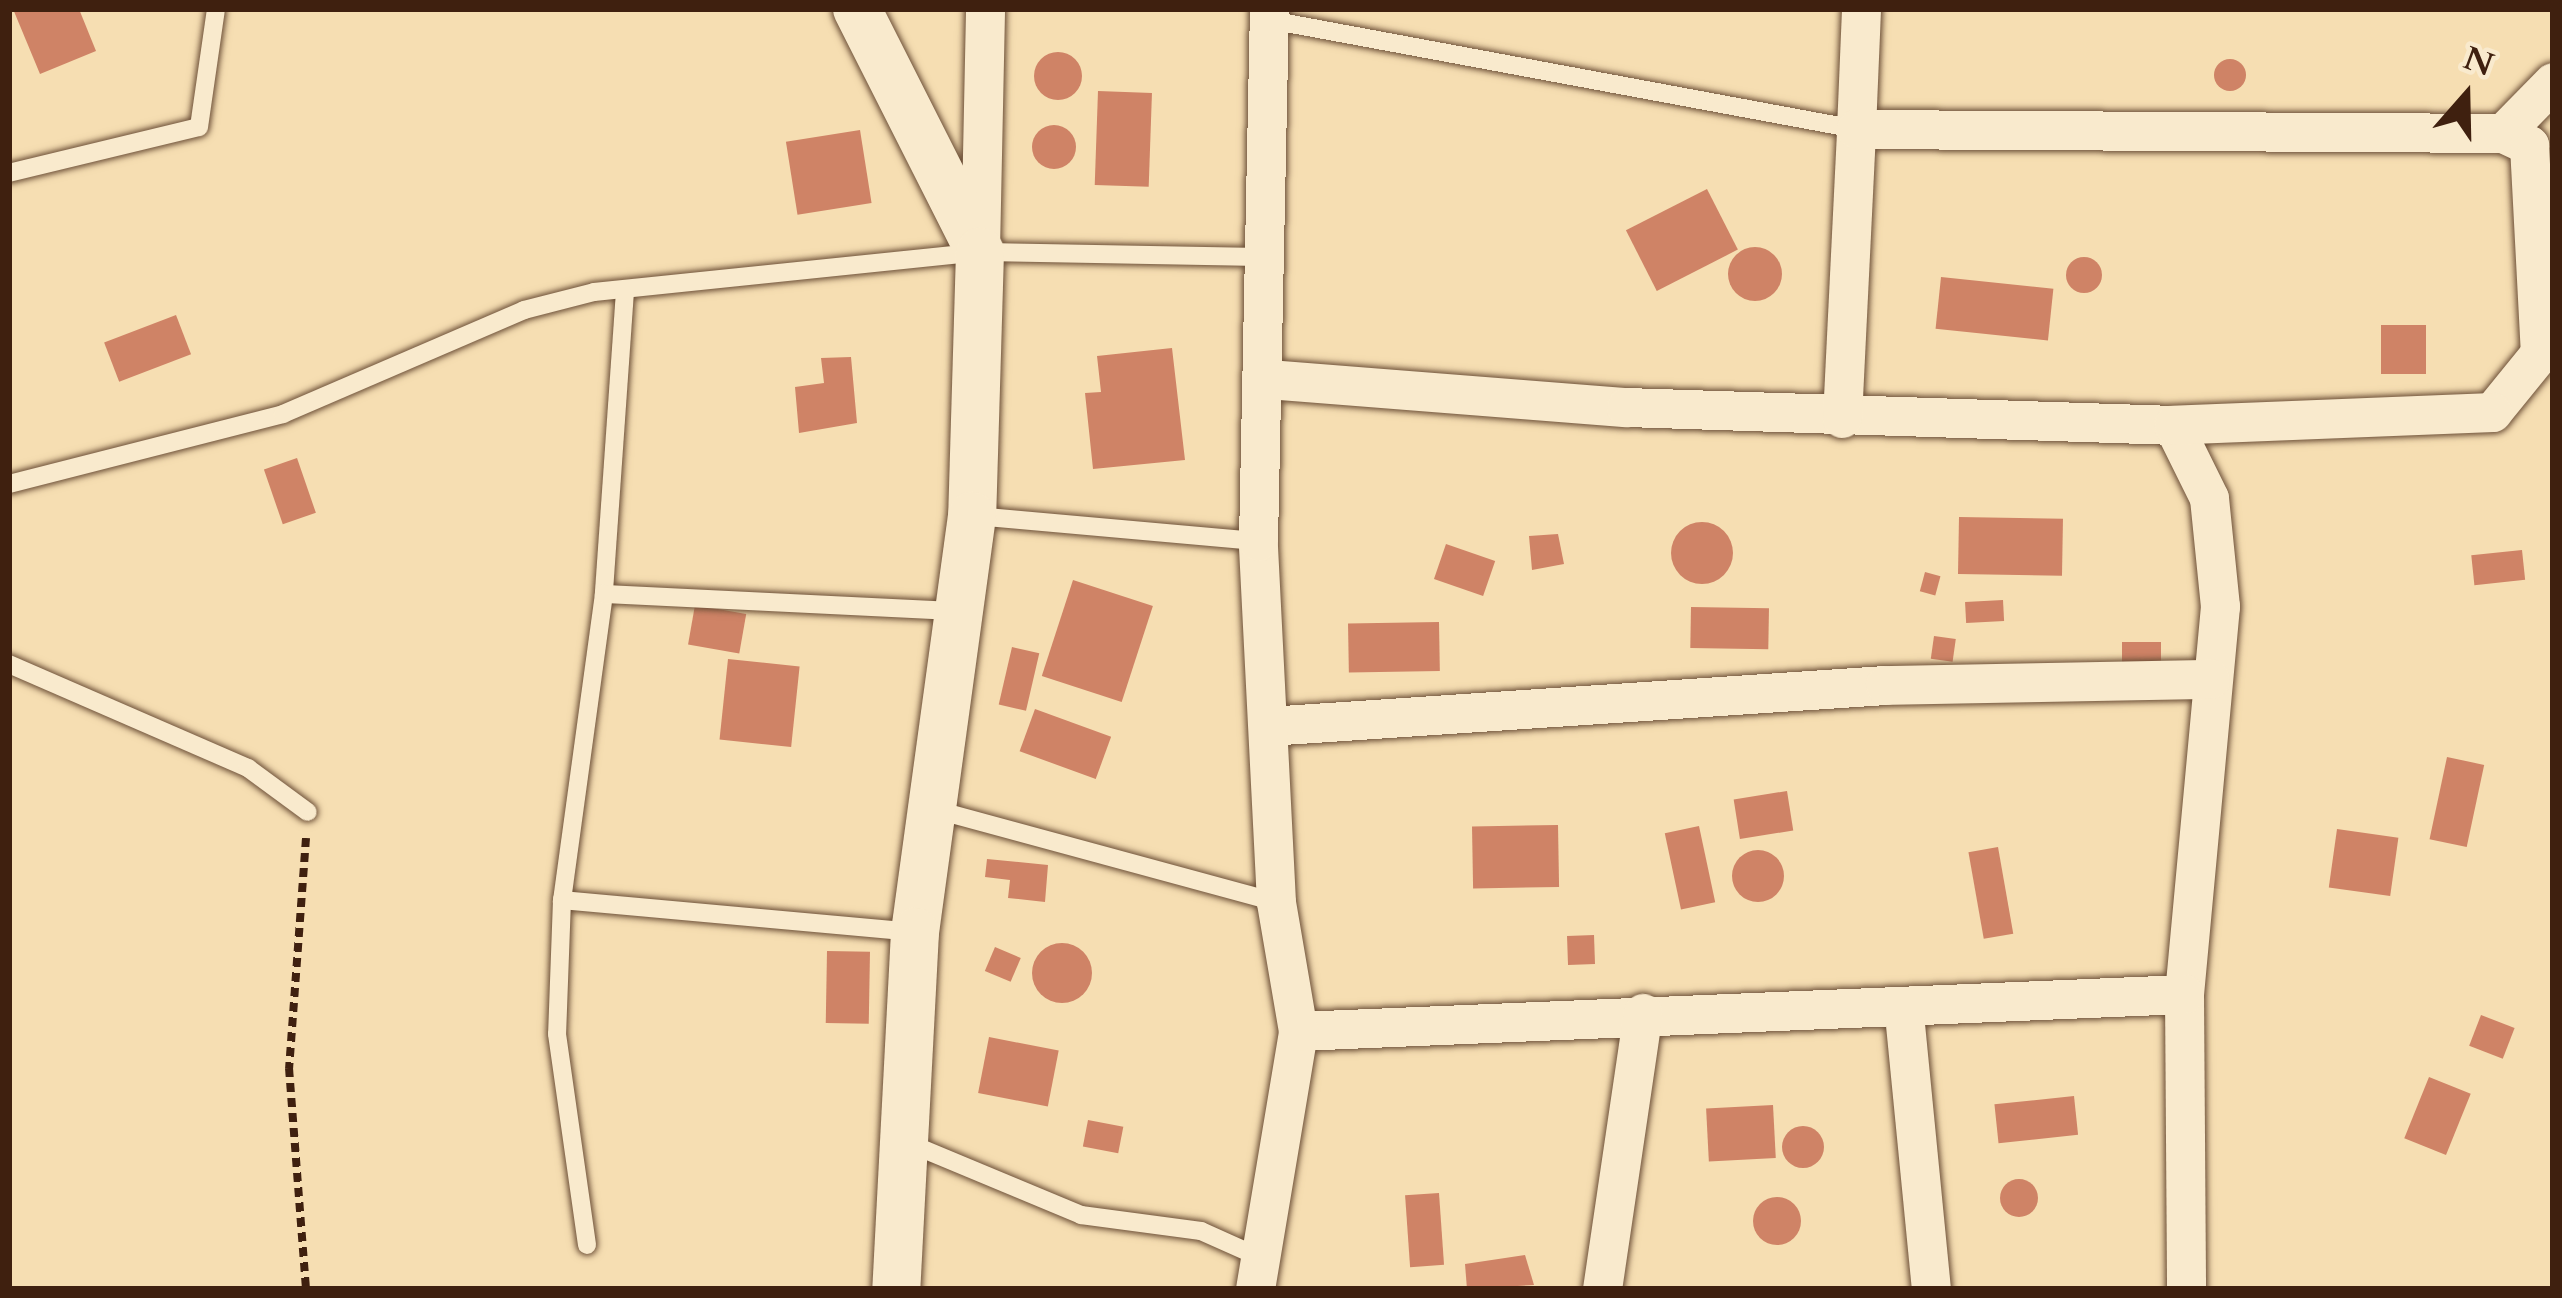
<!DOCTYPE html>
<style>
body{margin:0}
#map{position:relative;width:2562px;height:1298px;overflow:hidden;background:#f6deb2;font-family:Cardo,serif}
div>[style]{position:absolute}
.building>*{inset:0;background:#cf8366;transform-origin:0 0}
.round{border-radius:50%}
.path>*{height:8px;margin-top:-4px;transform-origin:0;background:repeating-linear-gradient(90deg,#3f200f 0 9px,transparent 0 15px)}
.roads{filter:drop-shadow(0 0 3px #6d5038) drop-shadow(0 0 3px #6d5038)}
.service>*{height:18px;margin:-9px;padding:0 9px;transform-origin:9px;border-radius:9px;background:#f9eacd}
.minor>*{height:39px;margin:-19.5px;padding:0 19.5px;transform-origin:19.5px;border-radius:19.5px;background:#f9eacd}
.tertiary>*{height:48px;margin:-24px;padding:0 24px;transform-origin:24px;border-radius:24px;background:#f9eacd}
span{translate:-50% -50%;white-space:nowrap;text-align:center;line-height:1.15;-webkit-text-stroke:9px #f9eacd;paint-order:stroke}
.frame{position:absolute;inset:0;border:12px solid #3f200f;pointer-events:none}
.north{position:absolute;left:2406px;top:36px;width:120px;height:120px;-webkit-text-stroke:9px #f9eacd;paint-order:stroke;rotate:20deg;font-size:33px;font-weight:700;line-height:48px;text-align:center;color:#3f200f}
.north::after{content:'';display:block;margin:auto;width:42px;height:54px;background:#3f200f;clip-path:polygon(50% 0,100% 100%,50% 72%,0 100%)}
</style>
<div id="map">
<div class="building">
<i style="clip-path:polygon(13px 9px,79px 9px,96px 51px,40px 74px)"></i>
<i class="round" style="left:1034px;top:52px;width:48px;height:48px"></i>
<i class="round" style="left:2214px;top:59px;width:32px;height:32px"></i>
<i style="left:1098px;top:91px;width:54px;height:94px;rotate:2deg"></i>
<i class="round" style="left:1032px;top:125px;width:44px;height:44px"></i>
<i style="left:860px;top:130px;width:74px;height:75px;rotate:81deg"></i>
<i style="left:1707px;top:189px;width:68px;height:91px;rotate:63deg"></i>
<i class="round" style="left:1728px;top:247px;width:54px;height:54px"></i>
<i class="round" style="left:2066px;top:257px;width:36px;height:36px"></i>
<i style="left:1941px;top:277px;width:113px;height:52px;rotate:6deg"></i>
<i style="left:176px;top:315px;width:42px;height:77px;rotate:69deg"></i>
<i style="left:2381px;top:325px;width:45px;height:49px"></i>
<i style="clip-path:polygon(1172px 348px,1185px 460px,1093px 469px,1085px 393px,1101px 392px,1097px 356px)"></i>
<i style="clip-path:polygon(851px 357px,857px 423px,799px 433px,795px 387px,824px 383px,821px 358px)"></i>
<i style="left:297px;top:458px;width:58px;height:35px;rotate:71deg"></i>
<i style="left:1959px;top:517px;width:104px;height:57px;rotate:1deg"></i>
<i class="round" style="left:1671px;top:522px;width:62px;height:62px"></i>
<i style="clip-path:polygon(1558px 534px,1564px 564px,1532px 570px,1529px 536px)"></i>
<i style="left:1446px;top:544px;width:52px;height:37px;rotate:19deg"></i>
<i style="left:2522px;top:550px;width:30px;height:51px;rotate:84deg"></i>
<i style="left:1925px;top:572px;width:16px;height:20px;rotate:15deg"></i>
<i style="left:1073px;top:580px;width:84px;height:101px;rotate:18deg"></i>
<i style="left:2003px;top:600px;width:21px;height:38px;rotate:87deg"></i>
<i style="left:695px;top:605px;width:52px;height:40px;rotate:10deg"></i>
<i style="left:1691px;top:607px;width:78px;height:41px;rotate:1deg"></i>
<i style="left:1439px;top:622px;width:49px;height:91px;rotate:89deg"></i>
<i style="left:1934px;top:636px;width:22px;height:23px;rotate:8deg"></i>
<i style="left:2122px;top:642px;width:39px;height:23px"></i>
<i style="left:1012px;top:647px;width:28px;height:59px;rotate:13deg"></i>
<i style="left:728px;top:659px;width:72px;height:81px;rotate:6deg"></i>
<i style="left:1035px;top:709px;width:81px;height:45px;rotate:20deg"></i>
<i style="left:2447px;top:757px;width:38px;height:84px;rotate:12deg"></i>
<i style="left:1787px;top:791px;width:40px;height:54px;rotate:81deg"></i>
<i style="left:1558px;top:825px;width:62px;height:86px;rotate:89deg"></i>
<i style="left:1699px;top:826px;width:78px;height:35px;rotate:78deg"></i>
<i style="left:2337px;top:829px;width:62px;height:59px;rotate:8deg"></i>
<i style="left:1998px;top:847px;width:88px;height:30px;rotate:80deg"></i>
<i class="round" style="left:1732px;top:850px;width:52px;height:52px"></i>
<i style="clip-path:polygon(987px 859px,1048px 865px,1045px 902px,1008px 898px,1010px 880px,985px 877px)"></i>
<i style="left:1594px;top:935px;width:29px;height:27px;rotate:88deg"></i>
<i class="round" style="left:1032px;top:943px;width:60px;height:60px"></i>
<i style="left:995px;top:947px;width:28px;height:26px;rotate:23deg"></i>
<i style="left:827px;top:951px;width:43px;height:72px;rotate:1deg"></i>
<i style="left:2481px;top:1015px;width:36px;height:33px;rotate:21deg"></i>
<i style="left:989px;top:1037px;width:71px;height:57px;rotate:11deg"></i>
<i style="left:2429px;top:1077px;width:45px;height:66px;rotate:22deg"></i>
<i style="left:2074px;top:1096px;width:39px;height:80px;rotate:84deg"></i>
<i style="left:1773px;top:1105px;width:53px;height:67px;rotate:87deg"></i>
<i style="left:1088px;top:1120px;width:36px;height:27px;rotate:11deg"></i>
<i class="round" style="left:1782px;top:1126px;width:42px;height:42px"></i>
<i class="round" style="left:2000px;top:1179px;width:38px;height:38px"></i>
<i style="left:1439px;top:1193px;width:72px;height:34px;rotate:86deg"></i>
<i class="round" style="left:1753px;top:1197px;width:48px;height:48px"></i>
<i style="clip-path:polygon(1525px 1255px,1534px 1285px,1467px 1289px,1465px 1264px)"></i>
</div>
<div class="path">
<i style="left:306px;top:838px;width:231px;rotate:94.2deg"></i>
<i style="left:289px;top:1068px;width:222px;rotate:85.6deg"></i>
</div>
<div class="roads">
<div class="service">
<i style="left:1270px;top:20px;width:596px;rotate:10.54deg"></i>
<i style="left:9px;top:173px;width:195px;rotate:-13.6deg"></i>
<i style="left:199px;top:127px;width:119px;rotate:-81.8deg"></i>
<i style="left:625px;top:291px;width:304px;rotate:94deg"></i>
<i style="left:604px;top:594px;width:309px;rotate:97.8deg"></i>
<i style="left:562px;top:900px;width:353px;rotate:5.2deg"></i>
<i style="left:9px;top:484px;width:283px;rotate:-14.3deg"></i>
<i style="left:283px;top:414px;width:262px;rotate:-23.3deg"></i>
<i style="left:524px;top:310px;width:72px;rotate:-14.4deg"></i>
<i style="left:594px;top:292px;width:388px;rotate:-5.9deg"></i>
<i style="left:980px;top:252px;width:285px;rotate:1deg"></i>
<i style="left:976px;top:516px;width:283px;rotate:5.1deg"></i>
<i style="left:604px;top:594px;width:351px;rotate:2.8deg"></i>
<i style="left:9px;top:664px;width:261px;rotate:23.5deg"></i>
<i style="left:248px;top:768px;width:74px;rotate:36.3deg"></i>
<i style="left:933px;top:809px;width:355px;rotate:15.2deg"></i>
<i style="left:562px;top:900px;width:134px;rotate:92.1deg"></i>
<i style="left:557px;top:1034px;width:213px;rotate:81.9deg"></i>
<i style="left:906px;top:1142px;width:190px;rotate:22.6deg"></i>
<i style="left:1081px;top:1215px;width:121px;rotate:7.6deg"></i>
<i style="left:1201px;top:1231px;width:64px;rotate:24.1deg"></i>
</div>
<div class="minor">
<i style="left:1856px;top:129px;width:120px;rotate:-87.6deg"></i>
<i style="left:2503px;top:133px;width:71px;rotate:-45.6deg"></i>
<i style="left:980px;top:250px;width:241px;rotate:-88.8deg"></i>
<i style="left:1268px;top:379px;width:359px;rotate:4.5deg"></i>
<i style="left:1626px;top:407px;width:547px;rotate:1.88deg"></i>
<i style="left:2173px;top:425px;width:81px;rotate:63.7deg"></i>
<i style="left:2209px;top:498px;width:109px;rotate:84.2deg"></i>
<i style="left:2220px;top:606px;width:390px;rotate:95.3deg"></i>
<i style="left:2184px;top:994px;width:295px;rotate:89.6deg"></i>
<i style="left:1842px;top:418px;width:289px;rotate:-87.2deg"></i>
<i style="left:1856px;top:129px;width:647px;rotate:0.35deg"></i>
<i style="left:2503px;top:133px;width:29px;rotate:25deg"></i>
<i style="left:2529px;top:145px;width:208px;rotate:87deg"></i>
<i style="left:2540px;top:353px;width:76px;rotate:129.1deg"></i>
<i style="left:2492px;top:412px;width:319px;rotate:177.7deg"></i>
<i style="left:1268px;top:726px;width:618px;rotate:-3.8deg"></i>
<i style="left:1885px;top:685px;width:325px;rotate:-1.1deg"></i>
<i style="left:1904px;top:1014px;width:276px;rotate:84.4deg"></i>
<i style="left:1298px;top:1031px;width:887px;rotate:-2.39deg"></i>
<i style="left:1255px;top:1289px;width:262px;rotate:-80.5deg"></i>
<i style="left:1298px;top:1031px;width:131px;rotate:-99.7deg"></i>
<i style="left:1276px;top:902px;width:361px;rotate:-92.9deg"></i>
<i style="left:1258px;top:541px;width:532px;rotate:-88.82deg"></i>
<i style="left:1602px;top:1289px;width:279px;rotate:-81.6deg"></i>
</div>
<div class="tertiary">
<i style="left:857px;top:9px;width:272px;rotate:63.2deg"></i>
<i style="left:980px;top:252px;width:264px;rotate:91.7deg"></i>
<i style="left:972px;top:516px;width:420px;rotate:97.8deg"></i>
<i style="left:915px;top:932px;width:358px;rotate:93deg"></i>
</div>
</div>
<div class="frame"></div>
<div class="north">N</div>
</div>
